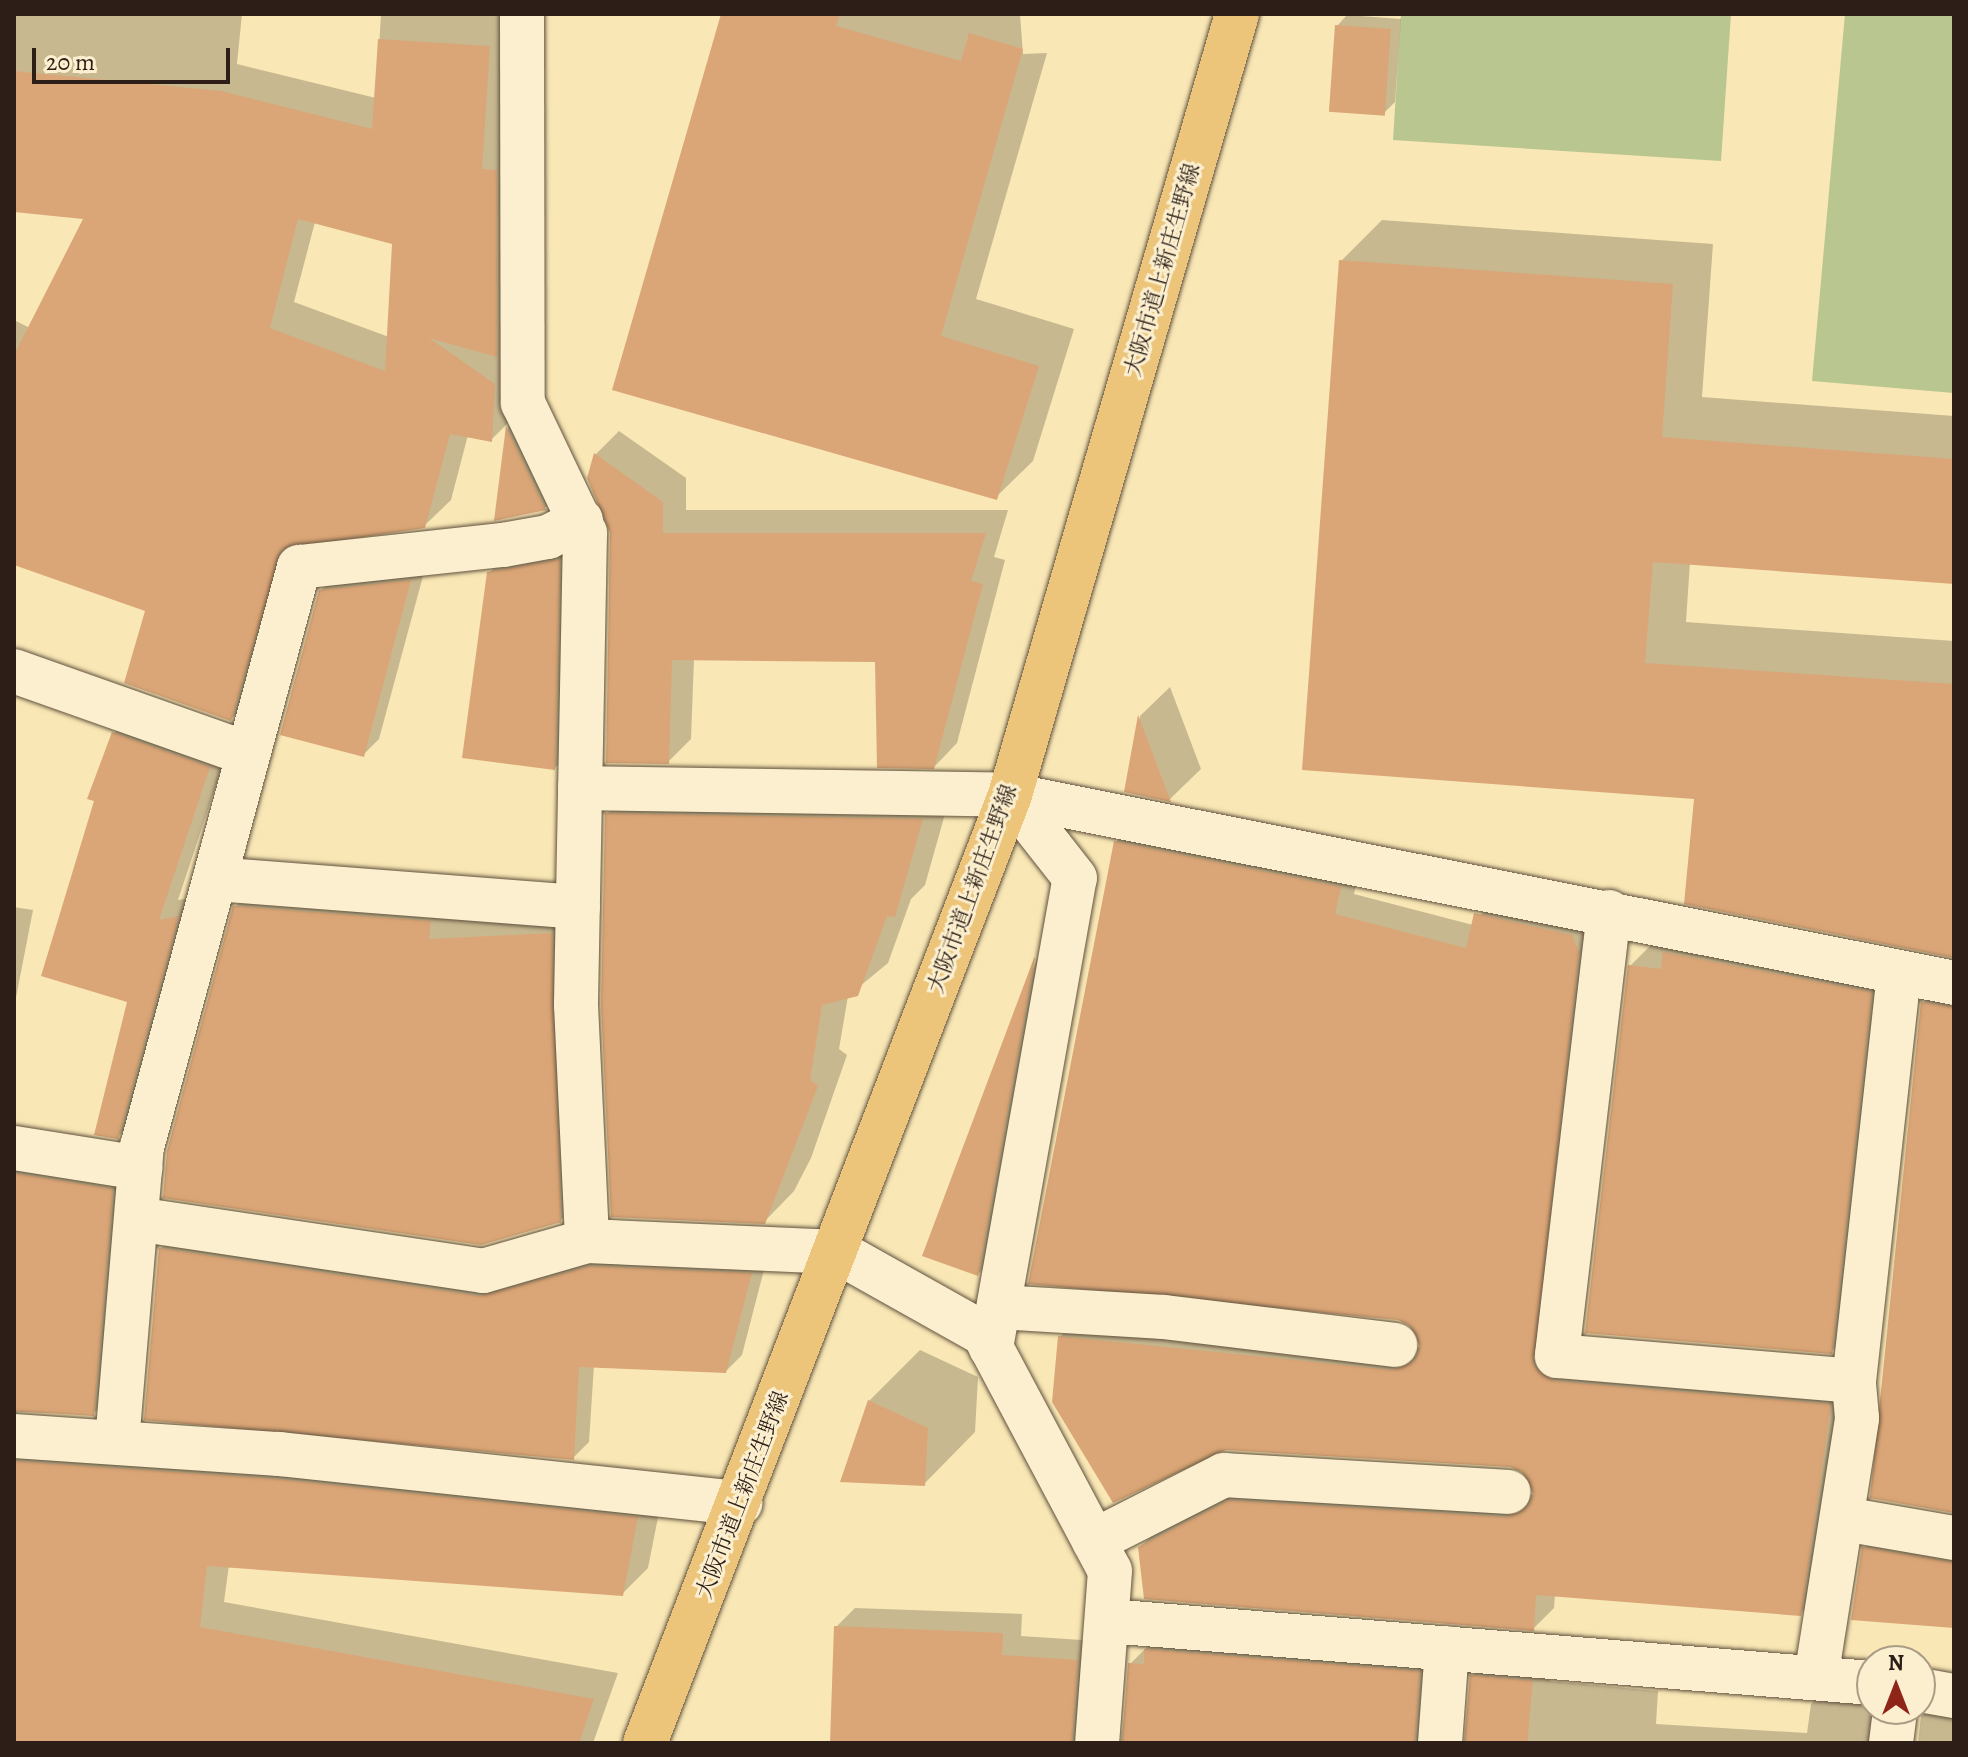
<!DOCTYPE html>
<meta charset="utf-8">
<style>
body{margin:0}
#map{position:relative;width:1968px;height:1757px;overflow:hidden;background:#f9e7b5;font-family:Alegreya,"Noto Serif JP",serif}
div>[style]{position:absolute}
.green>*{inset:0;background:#bac690}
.shadow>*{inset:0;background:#0003}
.building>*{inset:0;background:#dba677;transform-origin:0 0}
.roads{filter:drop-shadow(0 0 2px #60513e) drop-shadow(0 0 2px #60513e)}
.minor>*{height:44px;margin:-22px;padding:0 22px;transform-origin:22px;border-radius:22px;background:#fbefcf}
.primary>*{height:44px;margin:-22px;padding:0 22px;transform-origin:22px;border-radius:22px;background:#ecc47a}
span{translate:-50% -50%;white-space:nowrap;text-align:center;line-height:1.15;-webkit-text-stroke:6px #fbefcf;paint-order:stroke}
.street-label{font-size:22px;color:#2d1f17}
.frame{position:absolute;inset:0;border:16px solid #2d1f17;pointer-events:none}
.north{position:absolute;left:1856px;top:1645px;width:80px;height:80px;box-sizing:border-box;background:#fbefcf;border:2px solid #a99c85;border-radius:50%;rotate:0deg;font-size:22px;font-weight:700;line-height:32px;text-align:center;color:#2d1f17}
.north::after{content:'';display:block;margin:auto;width:28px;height:36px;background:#8f2418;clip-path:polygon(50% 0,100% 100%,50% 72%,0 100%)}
.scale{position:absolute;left:32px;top:48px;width:198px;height:36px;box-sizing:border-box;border:4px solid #2d1f17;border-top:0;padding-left:10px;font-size:24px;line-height:28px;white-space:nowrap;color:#2d1f17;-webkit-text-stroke:6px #fbefcf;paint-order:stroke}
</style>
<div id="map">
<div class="green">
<i style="clip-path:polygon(1401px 14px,1731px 14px,1721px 161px,1393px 140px)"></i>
<i style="clip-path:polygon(1845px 14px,1954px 14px,1954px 393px,1812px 381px)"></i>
</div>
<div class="shadow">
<i style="clip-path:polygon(evenodd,14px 14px,242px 14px,237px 64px,376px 98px,381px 14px,515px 14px,522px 329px,567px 487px,545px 508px,496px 518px,509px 422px,491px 440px,468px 435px,451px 500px,424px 526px,301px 544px,257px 693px,231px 719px,147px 609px,14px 562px,14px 320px,30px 328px,86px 217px,14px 210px,14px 14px,315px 222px,394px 242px,389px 337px,294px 302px,315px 222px)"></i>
<i style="clip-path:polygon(723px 14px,1020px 14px,1023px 54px,1047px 53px,976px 299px,1074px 329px,1033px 461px,996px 497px)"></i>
<i style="clip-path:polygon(1347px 15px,1401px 19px,1395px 102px,1384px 113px,1337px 26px)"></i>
<i style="clip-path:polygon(1382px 220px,1713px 244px,1702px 397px,1954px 416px,1954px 582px,1690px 562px,1686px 622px,1954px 641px,1954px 925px,1696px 797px,1341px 261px)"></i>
<i style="clip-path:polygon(619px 431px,686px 478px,686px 510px,1008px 510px,994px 557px,1005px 560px,957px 743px,934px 767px,877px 660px,694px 659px,691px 739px,668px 762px,596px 454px)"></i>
<i style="clip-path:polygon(580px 539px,576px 746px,555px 768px,489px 573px,511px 551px)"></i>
<i style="clip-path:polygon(426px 565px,379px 739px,363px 755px,320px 591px,337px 575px)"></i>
<i style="clip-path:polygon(1170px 687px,1201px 769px,1170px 799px,1126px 791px,1140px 716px)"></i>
<i style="clip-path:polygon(135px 713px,229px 746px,178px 900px,198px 897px,138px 1116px,118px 1137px,129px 1001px,96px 800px,114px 733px)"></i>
<i style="clip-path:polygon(637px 784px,952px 789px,925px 885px,911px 899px,888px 963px,848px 996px,839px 1049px,847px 1055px,811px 1158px,794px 1191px,764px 1222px,607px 814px)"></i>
<i style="clip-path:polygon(1136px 822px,1360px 867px,1354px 894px,1473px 925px,1497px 894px,1592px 915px,1553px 1345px,1850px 1384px,1820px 1593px,1800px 1614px,1555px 1595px,1554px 1608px,1534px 1628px,1140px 1547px,1161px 1527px,1251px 1481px,1534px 1495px,1524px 1470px,1060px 1337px,1080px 1316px,1422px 1347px,1116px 842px)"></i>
<i style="clip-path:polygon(258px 884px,574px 911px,583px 1198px,560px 1221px,235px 907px)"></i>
<i style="clip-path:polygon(14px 907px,33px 910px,14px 1008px)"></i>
<i style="clip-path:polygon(1062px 934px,1006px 1246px,978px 1274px,925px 1254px,1037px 959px)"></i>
<i style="clip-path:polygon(1655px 941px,1895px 968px,1856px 1327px,1831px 1352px,1630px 966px)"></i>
<i style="clip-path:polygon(1942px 984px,1954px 986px,1954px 1511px,1923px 1003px)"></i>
<i style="clip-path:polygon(14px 1137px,138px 1164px,119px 1388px,93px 1414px,17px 1412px,17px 1422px,663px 1492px,648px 1568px,622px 1594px,229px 1565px,224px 1602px,618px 1673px,593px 1743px,14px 1743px)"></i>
<i style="clip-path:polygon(177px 1232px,498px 1280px,608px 1251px,767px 1258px,742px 1355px,726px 1371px,594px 1365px,589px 1442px,573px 1458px,160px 1249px)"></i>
<i style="clip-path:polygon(920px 1350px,978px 1377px,975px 1432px,924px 1484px,869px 1401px)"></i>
<i style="clip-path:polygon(1883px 1529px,1954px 1541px,1954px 1626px,1864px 1548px)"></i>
<i style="clip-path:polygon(855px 1608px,1022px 1614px,1021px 1636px,1097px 1641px,1101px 1743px,832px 1743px,836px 1627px)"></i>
<i style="clip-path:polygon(1149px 1645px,1439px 1653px,1444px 1743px,1121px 1743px,1130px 1664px)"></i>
<i style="clip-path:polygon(1491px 1657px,1551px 1662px,1550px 1681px,1658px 1691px,1656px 1724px,1807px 1733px,1811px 1704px,1830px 1684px,1872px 1688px,1872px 1709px,1888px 1709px,1899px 1743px,1465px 1743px,1472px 1676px)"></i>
<i style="clip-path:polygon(1941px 1697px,1954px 1698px,1954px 1743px,1918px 1743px,1921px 1716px)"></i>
</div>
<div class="building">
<i style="clip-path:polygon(721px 14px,840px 14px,836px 26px,961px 61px,969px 33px,1023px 49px,941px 336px,1039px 366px,997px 500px,612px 390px)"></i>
<i style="left:1335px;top:25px;width:56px;height:87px;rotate:4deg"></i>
<i style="clip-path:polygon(evenodd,378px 39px,490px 46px,482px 169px,497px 170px,497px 357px,429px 338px,495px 384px,492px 442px,450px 434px,425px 528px,282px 549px,231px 721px,124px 683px,145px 611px,14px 565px,14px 355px,83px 219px,14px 212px,14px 71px,221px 91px,372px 129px,378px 39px,298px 219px,392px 244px,385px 371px,270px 328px,298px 219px)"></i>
<i style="clip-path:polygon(1339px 260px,1673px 284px,1662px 437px,1954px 459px,1954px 584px,1653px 562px,1645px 663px,1954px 684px,1954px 958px,1684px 904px,1694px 799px,1302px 770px)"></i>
<i style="clip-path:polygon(506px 426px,546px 510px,494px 521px)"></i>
<i style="clip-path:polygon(594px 453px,663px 502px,663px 533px,986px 533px,971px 581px,983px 584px,934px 769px,877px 768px,875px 662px,672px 660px,669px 764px,606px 763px,610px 533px,587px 478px)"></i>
<i style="clip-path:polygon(560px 559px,555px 770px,462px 758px,487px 572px)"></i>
<i style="clip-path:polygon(411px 580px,364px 757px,280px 735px,319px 590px)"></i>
<i style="clip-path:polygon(1138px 715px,1171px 802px,1124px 792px)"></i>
<i style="clip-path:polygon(112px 732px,210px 767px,159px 920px,179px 916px,118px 1139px,94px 1135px,127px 1002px,41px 976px,94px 801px,87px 799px)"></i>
<i style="clip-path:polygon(605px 813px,923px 819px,895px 917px,887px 916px,858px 996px,822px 1005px,810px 1080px,818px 1086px,765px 1224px,611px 1217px,601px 1005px)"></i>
<i style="clip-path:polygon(1114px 841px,1341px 887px,1335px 914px,1466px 948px,1474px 913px,1572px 935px,1579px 952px,1534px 1365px,1555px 1381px,1831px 1404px,1801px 1616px,1536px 1595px,1534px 1631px,1144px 1599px,1138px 1547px,1229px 1500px,1506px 1517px,1528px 1506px,1533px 1493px,1522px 1472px,1510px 1467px,1226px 1450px,1113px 1503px,1052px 1402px,1058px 1336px,1392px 1370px,1414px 1361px,1420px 1347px,1411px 1326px,1398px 1320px,1028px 1284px)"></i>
<i style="clip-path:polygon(233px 906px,431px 921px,429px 939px,552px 933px,561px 1222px,481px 1245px,163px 1198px,167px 1151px)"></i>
<i style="clip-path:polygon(1663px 952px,1872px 992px,1832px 1354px,1585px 1333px,1628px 965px,1661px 969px)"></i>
<i style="clip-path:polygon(1034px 958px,1035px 958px,978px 1276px,922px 1256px)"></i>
<i style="clip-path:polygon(1921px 1002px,1954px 1007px,1954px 1513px,1870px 1498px)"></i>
<i style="clip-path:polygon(14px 1173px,113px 1189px,94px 1416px,14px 1411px)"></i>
<i style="clip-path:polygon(159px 1248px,480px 1296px,590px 1266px,752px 1273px,726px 1373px,579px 1367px,574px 1460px,144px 1420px)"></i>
<i style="clip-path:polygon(868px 1400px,928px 1428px,925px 1486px,840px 1482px)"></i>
<i style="clip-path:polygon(14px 1461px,277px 1479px,638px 1517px,623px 1596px,207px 1566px,200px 1627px,594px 1699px,579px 1743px,14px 1743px)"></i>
<i style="clip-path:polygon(1862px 1547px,1954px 1562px,1954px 1628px,1851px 1620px)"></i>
<i style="clip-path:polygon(834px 1626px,1003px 1633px,1002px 1655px,1078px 1660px,1072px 1743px,830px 1743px)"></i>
<i style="clip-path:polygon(1144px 1649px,1420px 1671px,1415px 1743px,1122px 1743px,1128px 1663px,1144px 1664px)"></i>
<i style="left:1470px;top:1675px;width:63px;height:68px;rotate:5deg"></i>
</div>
<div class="roads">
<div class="minor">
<i style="left:522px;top:14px;width:389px;rotate:89.9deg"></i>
<i style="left:523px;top:403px;width:144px;rotate:64.5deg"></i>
<i style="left:585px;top:533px;width:472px;rotate:91.1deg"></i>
<i style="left:576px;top:1005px;width:236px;rotate:87.3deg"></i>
<i style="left:14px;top:671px;width:246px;rotate:19.5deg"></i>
<i style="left:580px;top:788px;width:430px;rotate:0.9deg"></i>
<i style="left:1010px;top:795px;width:963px;rotate:11.26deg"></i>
<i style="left:215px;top:879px;width:364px;rotate:4.4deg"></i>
<i style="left:1609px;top:912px;width:447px;rotate:96.7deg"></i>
<i style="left:1557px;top:1356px;width:298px;rotate:4.8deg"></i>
<i style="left:14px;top:1148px;width:128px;rotate:9deg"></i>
<i style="left:136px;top:1219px;width:351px;rotate:8.5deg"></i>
<i style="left:483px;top:1271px;width:108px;rotate:-16.1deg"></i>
<i style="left:587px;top:1241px;width:251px;rotate:2.5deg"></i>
<i style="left:838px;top:1252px;width:167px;rotate:29.3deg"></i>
<i style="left:984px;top:1334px;width:268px;rotate:62deg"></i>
<i style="left:1110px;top:1571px;width:172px;rotate:94.3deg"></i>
<i style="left:999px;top:1307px;width:165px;rotate:3.5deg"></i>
<i style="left:1164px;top:1317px;width:233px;rotate:6.9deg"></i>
<i style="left:991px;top:1348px;width:477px;rotate:-79.9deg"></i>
<i style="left:1075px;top:878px;width:105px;rotate:-128.1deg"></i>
<i style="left:14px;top:1436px;width:266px;rotate:3.9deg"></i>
<i style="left:279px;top:1454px;width:464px;rotate:6.1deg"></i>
<i style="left:117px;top:1442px;width:296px;rotate:-85.2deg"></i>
<i style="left:142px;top:1147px;width:601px;rotate:-74.85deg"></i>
<i style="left:299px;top:567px;width:205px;rotate:-6.2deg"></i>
<i style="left:503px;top:545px;width:46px;rotate:-10.1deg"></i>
<i style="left:548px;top:537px;width:37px;rotate:-27deg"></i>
<i style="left:1844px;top:1519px;width:112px;rotate:9.8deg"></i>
<i style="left:1094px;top:1541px;width:146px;rotate:-26.9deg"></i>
<i style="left:1224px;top:1475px;width:285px;rotate:3.4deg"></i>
<i style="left:1108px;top:1621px;width:767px;rotate:4.64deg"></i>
<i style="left:1816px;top:1678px;width:263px;rotate:-81deg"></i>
<i style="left:1857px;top:1418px;width:37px;rotate:-95deg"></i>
<i style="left:1854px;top:1381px;width:411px;rotate:-83.7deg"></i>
<i style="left:1920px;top:1690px;width:35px;rotate:10deg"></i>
<i style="left:1440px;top:1743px;width:95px;rotate:-85.8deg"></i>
<i style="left:1891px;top:1743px;width:34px;rotate:-83deg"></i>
</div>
<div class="primary">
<i style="left:645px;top:1743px;width:1016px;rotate:-68.94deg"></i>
<i style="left:1010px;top:795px;width:813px;rotate:-73.79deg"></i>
</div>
</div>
<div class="street-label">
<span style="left:1163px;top:270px;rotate:-74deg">大阪市道上新庄生野線</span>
<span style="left:973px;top:889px;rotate:-70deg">大阪市道上新庄生野線</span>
<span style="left:743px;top:1495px;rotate:-69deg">大阪市道上新庄生野線</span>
</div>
<div class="frame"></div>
<div class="north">N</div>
<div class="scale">20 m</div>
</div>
